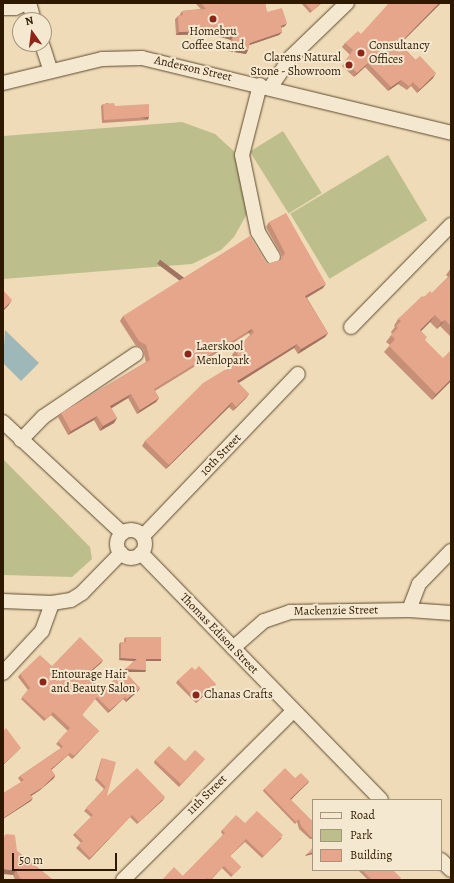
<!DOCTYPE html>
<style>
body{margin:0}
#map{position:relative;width:454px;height:883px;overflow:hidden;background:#efdbb7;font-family:Alegreya,serif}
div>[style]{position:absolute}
.green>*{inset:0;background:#bcbf8c;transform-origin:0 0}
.water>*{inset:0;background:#9eb8b9}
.roads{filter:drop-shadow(0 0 1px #5e4a2e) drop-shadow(0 0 1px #5e4a2e)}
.minor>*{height:14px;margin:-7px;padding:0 7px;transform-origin:7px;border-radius:7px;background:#f5e8d0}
.minor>.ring{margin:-7px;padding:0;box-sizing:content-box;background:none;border:14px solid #f5e8d0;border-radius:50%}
.wall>*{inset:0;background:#c68f78}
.shaded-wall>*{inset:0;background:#a17462;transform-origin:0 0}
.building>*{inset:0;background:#e6a68c}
.dots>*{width:11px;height:11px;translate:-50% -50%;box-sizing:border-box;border:2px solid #f5e8d0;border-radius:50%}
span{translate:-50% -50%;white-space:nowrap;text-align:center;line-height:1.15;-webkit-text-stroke:4px #f5e8d0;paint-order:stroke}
.poi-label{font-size:12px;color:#2e1900}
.left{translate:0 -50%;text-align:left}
.right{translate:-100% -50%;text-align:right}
.street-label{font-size:12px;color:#2e1900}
.frame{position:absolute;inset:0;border:4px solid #2e1900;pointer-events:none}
.legend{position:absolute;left:312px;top:799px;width:130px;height:72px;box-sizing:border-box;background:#f5e8d0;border:1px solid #a5957d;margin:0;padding:5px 7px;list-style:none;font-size:12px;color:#2e1900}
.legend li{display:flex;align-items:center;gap:8px;height:20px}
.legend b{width:20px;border:1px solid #a5957d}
.north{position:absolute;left:12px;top:12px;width:40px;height:40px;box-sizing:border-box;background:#f5e8d0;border:1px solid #a5957d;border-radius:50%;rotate:346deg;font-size:11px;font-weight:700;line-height:16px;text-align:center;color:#2e1900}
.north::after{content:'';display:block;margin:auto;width:14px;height:18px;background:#8f2418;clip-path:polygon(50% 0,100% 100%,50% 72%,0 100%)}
.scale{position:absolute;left:12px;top:853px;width:105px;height:18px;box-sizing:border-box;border:2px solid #2e1900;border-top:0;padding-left:5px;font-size:12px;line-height:14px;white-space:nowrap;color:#2e1900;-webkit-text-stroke:3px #f5e8d0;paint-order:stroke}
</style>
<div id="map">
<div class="green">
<i style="clip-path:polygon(182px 122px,215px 134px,238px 155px,248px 212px,234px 237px,221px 250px,192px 264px,3px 279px,3px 136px)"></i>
<i style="left:283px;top:131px;width:73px;height:39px;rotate:58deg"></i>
<i style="left:388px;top:155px;width:76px;height:114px;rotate:59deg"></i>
<i style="clip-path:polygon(3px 459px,90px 547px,92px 559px,72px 577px,3px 575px)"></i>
</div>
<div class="water">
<i style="clip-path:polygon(5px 330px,39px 363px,21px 381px,3px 363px)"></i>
</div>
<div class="roads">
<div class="minor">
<i style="left:29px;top:3px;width:18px;rotate:74deg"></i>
<i style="left:3px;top:8px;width:12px"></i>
<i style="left:15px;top:8px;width:13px;rotate:-23deg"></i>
<i style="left:42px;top:44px;width:28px;rotate:72deg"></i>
<i style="left:3px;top:83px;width:102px;rotate:-13.6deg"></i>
<i style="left:102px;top:59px;width:40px;rotate:-1.4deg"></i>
<i style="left:142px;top:58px;width:318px;rotate:13.6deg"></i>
<i style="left:260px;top:85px;width:72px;rotate:104.4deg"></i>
<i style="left:242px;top:155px;width:79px;rotate:78.3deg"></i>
<i style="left:258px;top:232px;width:29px;rotate:59deg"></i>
<i style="left:270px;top:88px;width:37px;rotate:-56deg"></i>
<i style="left:291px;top:57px;width:78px;rotate:-44deg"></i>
<i style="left:351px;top:327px;width:143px;rotate:-45.6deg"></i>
<i style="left:3px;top:422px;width:163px;rotate:43deg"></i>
<i style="left:21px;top:440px;width:32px;rotate:-46deg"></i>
<i style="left:43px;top:417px;width:112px;rotate:-34.1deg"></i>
<i class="ring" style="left:117px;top:530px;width:14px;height:14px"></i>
<i style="left:143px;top:536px;width:224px;rotate:-46.3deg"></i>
<i style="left:141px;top:553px;width:344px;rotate:45.8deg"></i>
<i style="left:3px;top:601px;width:49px;rotate:2.3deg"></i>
<i style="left:52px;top:603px;width:19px;rotate:-9deg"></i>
<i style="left:71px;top:600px;width:13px;rotate:-32deg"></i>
<i style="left:82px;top:593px;width:56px;rotate:-45.7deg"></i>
<i style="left:409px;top:610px;width:28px;rotate:-69deg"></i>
<i style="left:419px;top:584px;width:46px;rotate:-45.9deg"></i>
<i style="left:233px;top:648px;width:41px;rotate:-41.1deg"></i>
<i style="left:264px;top:621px;width:28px;rotate:-19deg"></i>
<i style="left:290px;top:612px;width:119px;rotate:-1deg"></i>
<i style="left:409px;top:610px;width:42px;rotate:4.1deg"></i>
<i style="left:3px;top:673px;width:57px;rotate:-47.1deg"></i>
<i style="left:42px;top:631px;width:30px;rotate:-70deg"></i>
<i style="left:441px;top:860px;width:14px;rotate:45deg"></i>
<i style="left:123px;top:880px;width:240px;rotate:-44.8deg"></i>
</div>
</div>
<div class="wall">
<i style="clip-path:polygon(195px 3px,265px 3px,267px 12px,285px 26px,281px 28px,282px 32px,279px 35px,249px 45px,248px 50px,246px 54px,228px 51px,231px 40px,211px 34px,176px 35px,175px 19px,178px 16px,180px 15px,180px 14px,182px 11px,201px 9px)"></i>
<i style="clip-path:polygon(301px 3px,322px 3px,310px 13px)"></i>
<i style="clip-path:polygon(441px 3px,400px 44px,433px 78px,417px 93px,411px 86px,407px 90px,398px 84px,388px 91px,365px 67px,354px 77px,342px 66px,350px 55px,342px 47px,345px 43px,361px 34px)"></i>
<i style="clip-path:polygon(103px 104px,115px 106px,148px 120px,102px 123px,101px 106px)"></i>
<i style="clip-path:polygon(269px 222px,323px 288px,307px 298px,328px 333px,325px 337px,298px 354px,294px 348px,238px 383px,249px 394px,246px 398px,233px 411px,229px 407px,166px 469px,142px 446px,145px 441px,237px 363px,232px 355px,235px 351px,250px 335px,249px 333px,155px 391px,159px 398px,156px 402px,137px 414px,128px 398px,111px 408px,117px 418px,114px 423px,100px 431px,94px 420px,68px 435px,58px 417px,61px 413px,146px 362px,143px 350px,136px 346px,120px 321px,123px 316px,267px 264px,280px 260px,282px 257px,280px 253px,266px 227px)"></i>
<i style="clip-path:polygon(451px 268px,451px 337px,440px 326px,437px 329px,430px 322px,421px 331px,425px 341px,451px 381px,432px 400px,384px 352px,390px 345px,386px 342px,392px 334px,391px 332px,395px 327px,394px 326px,398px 319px,424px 297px,432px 293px,448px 277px,446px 275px)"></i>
<i style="clip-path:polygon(126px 637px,160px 661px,146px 661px,146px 670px,145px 672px,125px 672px,140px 688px,138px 691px,126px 702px,123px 699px,108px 713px,95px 699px,82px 715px,99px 731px,72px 759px,68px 755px,51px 770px,55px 775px,54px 778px,40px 790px,31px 796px,31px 801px,21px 782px,18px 778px,20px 776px,61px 748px,56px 744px,68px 731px,51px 715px,44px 721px,21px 699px,28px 690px,18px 677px,20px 674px,52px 666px,103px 660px,101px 663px,88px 674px,102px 691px,119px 677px,119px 670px,121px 668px,124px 671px,134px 661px,119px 660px,119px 644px,121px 642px,124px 642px,124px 639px)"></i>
<i style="clip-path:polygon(195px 670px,216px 684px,196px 703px,176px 683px,178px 680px)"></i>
<i style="clip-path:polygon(102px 758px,107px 796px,163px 800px,137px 824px,130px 817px,89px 860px,76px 848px,81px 843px,73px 835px,91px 817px,84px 811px,104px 789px,95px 780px,101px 760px)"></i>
<i style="clip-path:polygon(205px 759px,179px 787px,154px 763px,155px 760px,185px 761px)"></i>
<i style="clip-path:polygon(295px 778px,309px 781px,291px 800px,311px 820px,313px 820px,313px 839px,310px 839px,299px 829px,297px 822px,295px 824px,263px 791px,264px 789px)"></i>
<i style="clip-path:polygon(245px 823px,282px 838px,262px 858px,245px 842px,230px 856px,241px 867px,231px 877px,222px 868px,211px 880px,162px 880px,183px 876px,223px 835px,221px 832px,222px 830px)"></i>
<i style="clip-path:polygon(17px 851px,53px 880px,15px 880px,13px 875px)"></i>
<i style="clip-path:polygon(358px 870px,393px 870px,399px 880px,368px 880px)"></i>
</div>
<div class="shaded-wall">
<i style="clip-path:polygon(439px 3px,441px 3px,396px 48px,399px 44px)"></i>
<i style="clip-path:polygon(287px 23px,285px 26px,278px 29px,281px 26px)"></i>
<i style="clip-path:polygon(214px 31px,233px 36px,231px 40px,211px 34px,176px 35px,179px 32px)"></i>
<i style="clip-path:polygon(282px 32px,279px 35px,247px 46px,250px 43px)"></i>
<i style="clip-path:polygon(231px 48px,248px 50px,246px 54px,228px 51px)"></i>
<i style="clip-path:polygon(368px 63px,365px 67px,354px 77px,357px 73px)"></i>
<i style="clip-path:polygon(436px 73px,433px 78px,417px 93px,420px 89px)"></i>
<i style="clip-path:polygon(401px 80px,398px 84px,388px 91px,391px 87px)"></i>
<i style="left:149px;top:117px;width:3px;height:45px;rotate:108deg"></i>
<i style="clip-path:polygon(326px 284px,323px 288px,302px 300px,305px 296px)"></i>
<i style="clip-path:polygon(12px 300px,8px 306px,3px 311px,3px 309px)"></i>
<i style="clip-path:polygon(435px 315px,430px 322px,415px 337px,420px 330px)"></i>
<i style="clip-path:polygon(445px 320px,440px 326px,437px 329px,442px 322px)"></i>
<i style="left:252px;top:329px;width:5px;height:115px;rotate:127deg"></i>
<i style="clip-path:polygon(328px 333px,325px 337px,298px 354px,301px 349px)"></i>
<i style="clip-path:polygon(297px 344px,294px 348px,234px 386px,237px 381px)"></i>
<i style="clip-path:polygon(451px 379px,451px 381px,432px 400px,436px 394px)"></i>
<i style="clip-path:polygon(131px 394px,128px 398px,107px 411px,110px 406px)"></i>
<i style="clip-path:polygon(249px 394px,246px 398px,233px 411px,236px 407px)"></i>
<i style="clip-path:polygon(159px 398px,156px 402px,137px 414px,140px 410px)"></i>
<i style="clip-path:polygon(232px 402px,229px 407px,166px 469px,169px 465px)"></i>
<i style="clip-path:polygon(97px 416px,94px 420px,68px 435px,71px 431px)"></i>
<i style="clip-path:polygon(117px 418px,114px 423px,100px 431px,103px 426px)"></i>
<i style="clip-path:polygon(121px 658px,137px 659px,135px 661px,119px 660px)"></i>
<i style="left:146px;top:659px;width:15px;height:2px"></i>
<i style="clip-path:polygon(103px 660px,101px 663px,86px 676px,87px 674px)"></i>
<i style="clip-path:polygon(125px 669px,146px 670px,145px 672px,124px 672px)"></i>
<i style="clip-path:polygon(216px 684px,214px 686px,196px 703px,197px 701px)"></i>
<i style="clip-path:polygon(140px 688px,138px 691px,126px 702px,127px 699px)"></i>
<i style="clip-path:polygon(125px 697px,123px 699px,108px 713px,110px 710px)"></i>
<i style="clip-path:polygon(99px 731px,97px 733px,72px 759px,74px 756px)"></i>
<i style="clip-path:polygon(21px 748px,19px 750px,3px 765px,3px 764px)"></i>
<i style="clip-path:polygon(70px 753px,68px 755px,49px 772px,51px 769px)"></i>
<i style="clip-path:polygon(55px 775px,54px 778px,40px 790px,28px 798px,30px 795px)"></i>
<i style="clip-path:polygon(309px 781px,308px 783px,289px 801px,290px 799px)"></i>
<i style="clip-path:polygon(165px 797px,163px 800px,137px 824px,139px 822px)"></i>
<i style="clip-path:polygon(33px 798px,31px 801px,3px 819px,3px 818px)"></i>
<i style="clip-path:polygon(132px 815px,130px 817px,89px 860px,90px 858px)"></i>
<i style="clip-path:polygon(313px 852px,313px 854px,305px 856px,307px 854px)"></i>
<i style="clip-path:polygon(3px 869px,16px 870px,13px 875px,3px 874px)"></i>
</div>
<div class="building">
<i style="clip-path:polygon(201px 3px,265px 3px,267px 12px,282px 8px,287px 23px,281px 26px,282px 32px,250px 43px,248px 50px,231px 48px,233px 36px,214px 31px,179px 32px,178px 16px,183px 15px,182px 11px,206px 9px)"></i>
<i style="clip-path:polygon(305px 3px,321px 3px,312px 11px)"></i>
<i style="clip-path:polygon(389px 3px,439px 3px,399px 44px,415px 60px,420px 56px,436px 73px,420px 89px,413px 82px,409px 86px,401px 80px,391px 87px,368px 63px,357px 73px,345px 61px,353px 50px,345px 43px,358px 31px,361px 34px)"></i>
<i style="clip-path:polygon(114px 103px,115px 106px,149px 104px,149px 117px,104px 120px,103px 104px)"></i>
<i style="clip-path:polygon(286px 213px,326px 284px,305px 296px,328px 333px,301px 349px,297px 344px,237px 381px,249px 394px,236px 407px,232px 402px,169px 465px,145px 441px,203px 383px,241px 360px,235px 351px,254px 332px,252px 329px,154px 389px,159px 398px,140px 410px,131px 394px,110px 406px,117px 418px,103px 426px,97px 416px,71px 431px,61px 413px,150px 360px,146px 345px,139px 341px,123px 316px,250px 236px,267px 264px,281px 260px,285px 253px,283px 249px,269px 222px)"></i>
<i style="clip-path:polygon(451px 275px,451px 326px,445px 320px,442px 322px,435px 315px,420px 330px,427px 337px,425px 340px,443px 358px,451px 350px,451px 379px,436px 394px,389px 346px,395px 339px,391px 335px,398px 328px,396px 326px,401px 321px,398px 319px,422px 296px,424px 297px,430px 291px,432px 293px)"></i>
<i style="clip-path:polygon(3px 290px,12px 300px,3px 309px)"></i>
<i style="clip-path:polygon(80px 637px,103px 660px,87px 674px,102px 691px,118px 676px,121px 679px,121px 668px,140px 688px,127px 699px,125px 697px,110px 710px,97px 697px,82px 715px,99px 731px,74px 756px,70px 753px,51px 769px,55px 775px,42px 788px,30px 795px,33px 798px,3px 818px,3px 793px,24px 780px,20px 776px,63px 747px,58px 741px,70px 728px,53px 712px,46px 719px,22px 697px,30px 688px,20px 674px,40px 655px,52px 666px)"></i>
<i style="clip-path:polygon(126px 637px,161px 637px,161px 659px,146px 659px,146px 670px,125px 669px,137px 659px,121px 658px,121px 642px,126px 642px)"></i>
<i style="clip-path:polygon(199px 666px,216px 684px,197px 701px,178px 680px,192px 667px,195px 670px)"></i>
<i style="clip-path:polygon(6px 728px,21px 748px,3px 764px,3px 732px)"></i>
<i style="clip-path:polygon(169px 746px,185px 761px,195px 750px,205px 759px,181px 784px,155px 760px)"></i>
<i style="clip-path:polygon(102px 758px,116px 762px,107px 796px,137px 768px,165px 797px,139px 822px,132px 815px,90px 858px,78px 845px,83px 841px,75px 833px,93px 815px,86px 808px,106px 787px,97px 778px)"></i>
<i style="clip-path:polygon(285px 768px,295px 778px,301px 773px,309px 781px,290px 799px,311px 820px,313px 820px,313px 837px,311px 837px,301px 826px,299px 819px,296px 822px,264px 789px)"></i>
<i style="clip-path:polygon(257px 811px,283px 835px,264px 856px,246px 839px,230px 856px,241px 867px,233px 875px,224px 866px,210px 880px,207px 878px,205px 880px,162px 880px,174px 867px,183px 876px,225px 833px,222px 830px,236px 815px,245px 823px)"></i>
<i style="clip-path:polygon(6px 834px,15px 835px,17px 851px,53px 880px,23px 880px,19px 877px,16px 870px,3px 869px,3px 838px)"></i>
<i style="clip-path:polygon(313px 847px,313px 852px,307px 854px)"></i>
<i style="clip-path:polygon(362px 870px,393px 870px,401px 878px,399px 880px,372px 880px)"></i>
</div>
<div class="dots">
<i style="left:213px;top:19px;background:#8f2418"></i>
<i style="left:361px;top:53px;background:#8f2418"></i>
<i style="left:349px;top:65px;background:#8f2418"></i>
<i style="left:188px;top:354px;background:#8f2418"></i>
<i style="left:43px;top:682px;background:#8f2418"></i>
<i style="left:196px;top:695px;background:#8f2418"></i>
</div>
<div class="poi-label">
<span style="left:213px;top:39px">Homebru<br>Coffee Stand</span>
<span class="left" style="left:369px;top:53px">Consultancy<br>Offices</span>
<span class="right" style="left:341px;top:65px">Clarens Natural<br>Stone - Showroom</span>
<span class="left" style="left:196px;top:354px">Laerskool<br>Menlopark</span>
<span class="left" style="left:51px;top:682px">Entourage Hair<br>and Beauty Salon</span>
<span class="left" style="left:204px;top:695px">Chanas Crafts</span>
</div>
<div class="street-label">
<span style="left:193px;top:69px;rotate:13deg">Anderson Street</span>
<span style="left:221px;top:455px;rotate:-46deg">10th Street</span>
<span style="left:336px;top:611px;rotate:-1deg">Mackenzie Street</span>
<span style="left:219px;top:634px;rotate:46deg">Thomas Edison Street</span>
<span style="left:207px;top:795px;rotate:-45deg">11th Street</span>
</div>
<div class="frame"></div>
<ul class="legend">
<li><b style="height:5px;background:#f5e8d0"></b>Road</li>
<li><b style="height:11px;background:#bcbf8c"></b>Park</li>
<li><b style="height:11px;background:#e6a68c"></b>Building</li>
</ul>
<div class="north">N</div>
<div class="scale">50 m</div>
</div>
